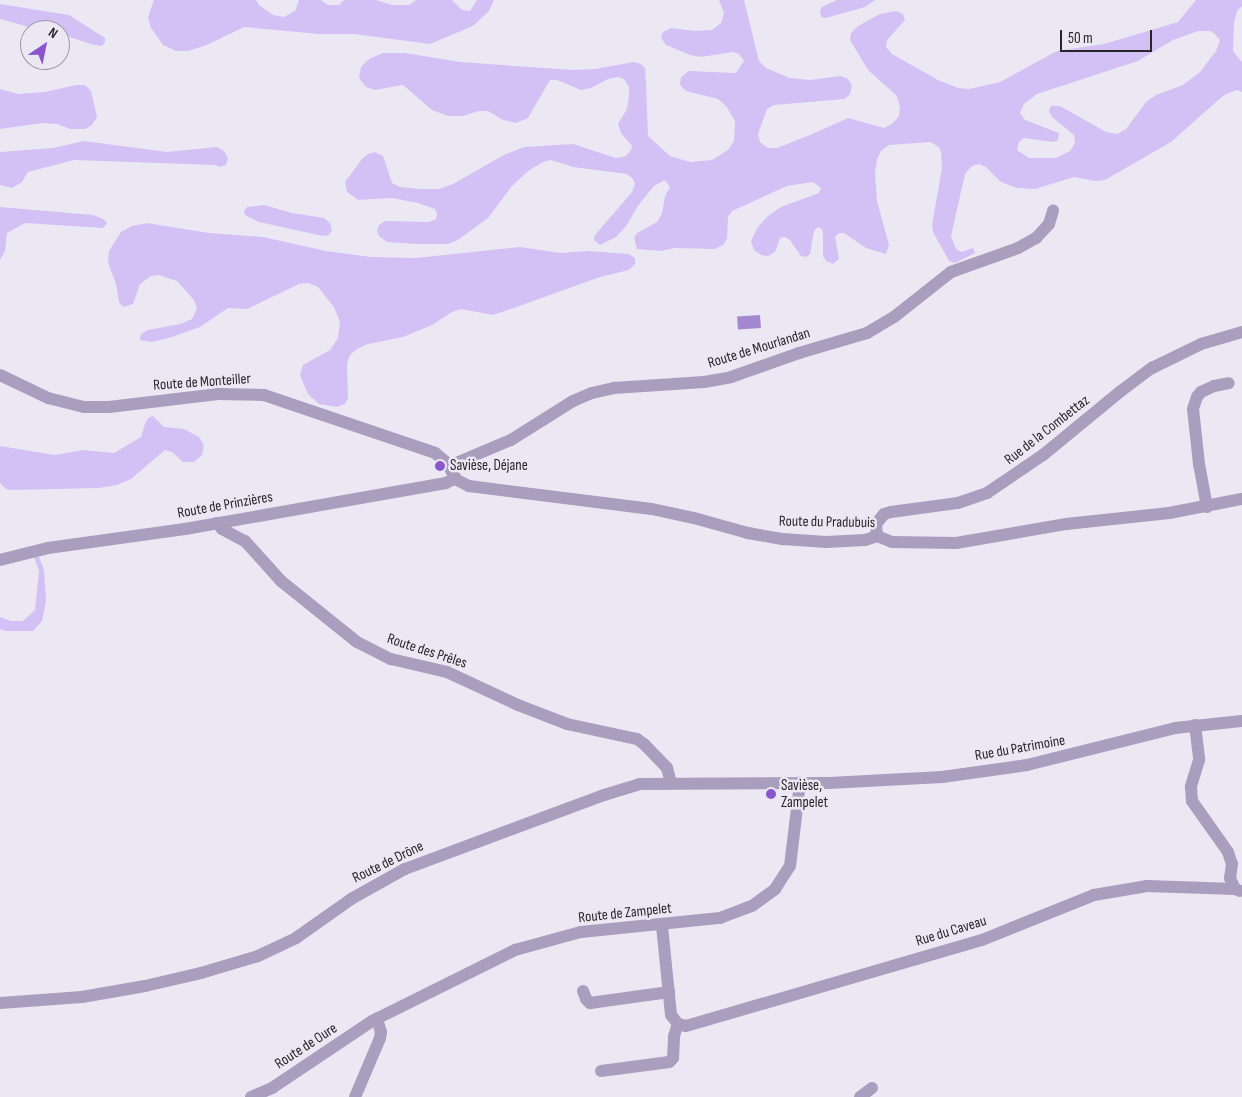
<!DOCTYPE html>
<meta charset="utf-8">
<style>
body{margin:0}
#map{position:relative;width:1242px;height:1097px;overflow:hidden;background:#ece8f3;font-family:"Sofia Sans Condensed",sans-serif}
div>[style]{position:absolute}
.green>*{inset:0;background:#d3c1f5}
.water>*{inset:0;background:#a489d1;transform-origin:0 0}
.minor>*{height:12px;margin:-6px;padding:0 6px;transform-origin:6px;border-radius:6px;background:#a99ebe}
.dots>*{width:14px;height:14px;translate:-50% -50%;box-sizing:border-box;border:2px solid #ece8f3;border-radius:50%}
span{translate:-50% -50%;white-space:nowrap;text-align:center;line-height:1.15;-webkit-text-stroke:5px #ece8f3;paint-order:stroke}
.street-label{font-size:15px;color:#28262a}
.poi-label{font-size:15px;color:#28262a}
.left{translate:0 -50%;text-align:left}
.north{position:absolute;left:20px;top:20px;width:50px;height:50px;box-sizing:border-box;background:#ece8f3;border:1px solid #9e9aa3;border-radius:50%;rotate:34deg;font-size:14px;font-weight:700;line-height:20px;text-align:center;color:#28262a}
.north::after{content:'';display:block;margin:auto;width:18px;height:22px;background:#8a56ce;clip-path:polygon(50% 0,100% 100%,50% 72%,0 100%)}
.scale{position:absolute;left:1060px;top:30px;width:92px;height:22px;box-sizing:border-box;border:2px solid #28262a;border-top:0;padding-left:6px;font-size:15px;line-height:18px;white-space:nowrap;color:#28262a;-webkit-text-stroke:4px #ece8f3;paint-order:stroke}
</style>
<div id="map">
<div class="green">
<i style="clip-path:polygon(154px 0,256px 0,259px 5px,273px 15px,284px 17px,295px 11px,299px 0,321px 0,328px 5px,339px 5px,344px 0,376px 0,392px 5px,409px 5px,416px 0,452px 0,462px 10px,470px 11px,477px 0,494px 0,489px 11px,473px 26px,430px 44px,354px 34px,319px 34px,244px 27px,207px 45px,188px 51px,176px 51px,163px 45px,151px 28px,148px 17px)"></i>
<i style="clip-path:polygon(evenodd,719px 0,744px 0,759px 61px,766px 68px,790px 78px,810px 80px,840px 76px,847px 78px,852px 85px,850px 94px,845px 99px,774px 105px,767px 109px,758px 134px,760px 142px,768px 148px,777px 148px,810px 135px,848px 118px,884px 128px,893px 123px,899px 116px,900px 106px,896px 95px,868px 70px,850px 40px,851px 33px,858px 26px,880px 14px,896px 11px,903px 14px,905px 20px,887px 40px,886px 47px,892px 54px,938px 80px,958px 88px,969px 89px,1000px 82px,1057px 51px,1104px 44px,1178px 22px,1196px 0,1242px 0,1242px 6px,1237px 11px,1234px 23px,1233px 51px,1242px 62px,1242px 92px,1237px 90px,1224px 95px,1171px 142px,1105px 180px,1095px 181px,1074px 177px,1035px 189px,1017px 188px,1001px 182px,986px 167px,979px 164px,972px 166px,965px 174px,951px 236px,956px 249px,961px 252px,973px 248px,975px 253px,955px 263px,949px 261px,933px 232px,932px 225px,942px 168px,941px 152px,939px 147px,930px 142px,889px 145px,881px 151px,877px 159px,875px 173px,877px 201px,889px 245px,886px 254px,866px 248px,844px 233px,839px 233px,835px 237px,839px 259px,833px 264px,826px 261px,823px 256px,823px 235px,822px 229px,818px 227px,814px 231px,810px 254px,806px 257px,801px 256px,790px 240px,785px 237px,780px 238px,775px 252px,768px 256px,761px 255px,754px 250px,751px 241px,757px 228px,768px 216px,781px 207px,819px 193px,821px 188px,813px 182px,787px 186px,732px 211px,728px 217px,727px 239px,723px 245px,715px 249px,675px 248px,660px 251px,637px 249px,634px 238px,637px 233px,657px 222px,662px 214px,665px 196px,670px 187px,665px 180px,654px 186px,637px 207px,627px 225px,616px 237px,600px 245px,594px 240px,595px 235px,632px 192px,635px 184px,633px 179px,627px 174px,573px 167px,551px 160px,543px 162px,528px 171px,512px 186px,488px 218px,458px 240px,448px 244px,417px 244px,387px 242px,379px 236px,377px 230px,379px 225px,385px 221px,429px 222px,436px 219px,437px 214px,435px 209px,418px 203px,392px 198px,358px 200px,347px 192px,345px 182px,362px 159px,368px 154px,375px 152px,383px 156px,392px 183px,400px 187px,420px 189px,439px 189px,453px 184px,504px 155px,524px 147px,573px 144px,616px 158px,626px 156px,631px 150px,632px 146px,621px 133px,618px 124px,627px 109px,629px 95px,629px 87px,624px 79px,618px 77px,608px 79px,591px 88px,581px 90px,557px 80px,550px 80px,528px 118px,516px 123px,503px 120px,488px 111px,479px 111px,463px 116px,448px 116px,432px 110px,403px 85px,375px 90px,366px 87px,359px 78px,361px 67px,369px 59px,383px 53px,405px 53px,460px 62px,573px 70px,595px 69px,634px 62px,641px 64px,645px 68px,646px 82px,648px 136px,670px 156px,690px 162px,712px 160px,728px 150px,734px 141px,735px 121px,726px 106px,718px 99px,686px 91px,680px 85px,681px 77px,689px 71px,736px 73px,744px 61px,739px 54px,733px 52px,701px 57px,690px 55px,666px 45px,661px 38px,663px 32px,671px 28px,695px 31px,712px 30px,721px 23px,724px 13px,719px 0,1198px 31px,1210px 31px,1215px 34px,1220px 40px,1216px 51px,1200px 72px,1183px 85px,1156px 95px,1146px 102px,1126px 129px,1117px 134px,1106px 132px,1060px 106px,1051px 106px,1049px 111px,1052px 117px,1074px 135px,1075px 143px,1070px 151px,1056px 158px,1029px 158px,1017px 150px,1019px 142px,1024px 138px,1053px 142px,1058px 140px,1059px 133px,1025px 120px,1020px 113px,1024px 104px,1037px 94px,1138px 61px,1173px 40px,1198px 31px)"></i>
<i style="clip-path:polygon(837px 0,875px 0,865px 7px,826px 18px,821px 17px,820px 11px,822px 7px)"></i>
<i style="clip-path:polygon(0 4px,69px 15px,105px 38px,105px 42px,102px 46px,94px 45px,60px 34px,60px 30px,40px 30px,0 19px)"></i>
<i style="clip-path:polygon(76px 85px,85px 85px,91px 91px,97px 117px,92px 125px,85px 129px,70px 129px,57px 124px,42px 123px,0 129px,0 89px,18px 94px,45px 92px)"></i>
<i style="clip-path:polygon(84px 141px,167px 152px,217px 147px,224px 151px,228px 158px,226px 165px,220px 167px,215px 165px,74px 160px,28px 172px,22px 182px,12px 188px,0 185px,0 152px,53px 148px)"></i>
<i style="clip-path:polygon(264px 205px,292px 213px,324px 218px,330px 223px,332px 230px,329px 235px,323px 236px,259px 222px,245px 215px,244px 211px,247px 207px)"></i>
<i style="clip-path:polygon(0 207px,93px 215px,103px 219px,107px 223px,103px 228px,25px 223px,7px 233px,5px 251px,0 260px)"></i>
<i style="clip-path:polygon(147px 223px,209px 233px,263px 237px,326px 251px,371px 257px,416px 258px,520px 247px,560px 253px,588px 251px,629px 254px,635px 258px,635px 264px,629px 270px,600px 277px,511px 309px,493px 315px,461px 309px,452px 312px,432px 325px,403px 337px,368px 344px,357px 349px,350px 355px,347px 364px,348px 398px,345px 404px,336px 407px,319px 404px,308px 394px,300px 375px,303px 365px,330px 350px,338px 338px,340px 322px,334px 307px,318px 287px,308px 283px,299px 284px,247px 309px,228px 308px,200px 327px,172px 337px,152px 342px,140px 340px,141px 334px,148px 330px,180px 324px,192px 319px,197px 309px,194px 300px,177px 281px,159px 275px,151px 276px,140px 284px,133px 304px,123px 307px,119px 302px,116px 284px,108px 262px,109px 251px,121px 232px,132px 226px)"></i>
<i style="clip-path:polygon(153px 416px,164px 427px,184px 429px,199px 437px,204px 445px,202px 455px,194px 462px,183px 462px,172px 452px,165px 450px,131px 479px,117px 485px,99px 488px,12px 490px,6px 489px,0 483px,0 446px,55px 455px,83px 450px,114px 453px,141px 437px,145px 424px,148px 418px)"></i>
<i style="clip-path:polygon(34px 557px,39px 557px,44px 570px,46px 601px,42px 621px,33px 631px,5px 631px,0 629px,0 617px,11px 621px,23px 621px,35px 610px,39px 571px)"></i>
</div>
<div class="water">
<i style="left:760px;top:315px;width:13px;height:23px;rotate:86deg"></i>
</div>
<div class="minor">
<i style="left:0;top:375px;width:53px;rotate:25.6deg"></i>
<i style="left:48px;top:398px;width:37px;rotate:14deg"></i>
<i style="left:84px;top:407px;width:25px"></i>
<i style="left:109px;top:407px;width:110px;rotate:-6.8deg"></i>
<i style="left:218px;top:394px;width:46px;rotate:1.2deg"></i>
<i style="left:264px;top:395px;width:181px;rotate:18.7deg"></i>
<i style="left:435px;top:453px;width:14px;rotate:39deg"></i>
<i style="left:446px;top:462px;width:21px;rotate:59deg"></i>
<i style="left:457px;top:480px;width:13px;rotate:27deg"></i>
<i style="left:469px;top:486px;width:184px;rotate:7.2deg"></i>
<i style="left:652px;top:509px;width:43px;rotate:12.1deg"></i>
<i style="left:694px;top:518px;width:56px;rotate:15.5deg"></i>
<i style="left:748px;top:533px;width:36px;rotate:10deg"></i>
<i style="left:783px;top:539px;width:43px;rotate:4deg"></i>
<i style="left:826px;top:542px;width:39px;rotate:-3deg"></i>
<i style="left:865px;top:540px;width:13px;rotate:-18deg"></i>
<i style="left:449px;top:466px;width:67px;rotate:-22.8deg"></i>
<i style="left:511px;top:440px;width:73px;rotate:-32.2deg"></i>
<i style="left:573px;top:401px;width:21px;rotate:-23deg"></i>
<i style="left:592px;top:393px;width:23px;rotate:-13deg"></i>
<i style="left:614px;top:388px;width:90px;rotate:-3.8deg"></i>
<i style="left:704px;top:382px;width:27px;rotate:-10deg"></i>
<i style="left:731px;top:377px;width:72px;rotate:-19.4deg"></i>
<i style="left:799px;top:353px;width:71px;rotate:-16.4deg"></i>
<i style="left:867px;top:333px;width:31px;rotate:-31deg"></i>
<i style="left:894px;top:317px;width:73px;rotate:-38.3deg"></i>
<i style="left:951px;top:272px;width:71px;rotate:-19.7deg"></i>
<i style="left:1018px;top:248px;width:21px;rotate:-29deg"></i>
<i style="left:1036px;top:238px;width:19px;rotate:-47deg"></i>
<i style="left:1049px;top:224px;width:14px;rotate:-73deg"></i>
<i style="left:1207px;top:507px;width:44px;rotate:-100.5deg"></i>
<i style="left:1199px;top:464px;width:55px;rotate:-96.2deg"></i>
<i style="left:1193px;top:409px;width:13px;rotate:-72deg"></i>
<i style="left:1197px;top:397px;width:6px;rotate:-51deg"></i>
<i style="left:1201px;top:392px;width:14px;rotate:-25deg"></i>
<i style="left:1214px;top:386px;width:15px;rotate:-11deg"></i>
<i style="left:217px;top:523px;width:8px;rotate:50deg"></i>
<i style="left:222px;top:529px;width:26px;rotate:28deg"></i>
<i style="left:245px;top:541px;width:54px;rotate:48deg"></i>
<i style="left:281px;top:581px;width:97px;rotate:38.8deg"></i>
<i style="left:357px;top:642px;width:38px;rotate:27deg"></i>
<i style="left:391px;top:659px;width:57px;rotate:13.1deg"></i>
<i style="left:447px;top:672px;width:78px;rotate:24.9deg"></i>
<i style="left:518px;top:705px;width:53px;rotate:21.2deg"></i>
<i style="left:567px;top:724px;width:72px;rotate:12.1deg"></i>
<i style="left:637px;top:739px;width:9px;rotate:36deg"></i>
<i style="left:644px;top:744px;width:33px;rotate:46deg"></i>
<i style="left:667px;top:768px;width:16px;rotate:75deg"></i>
<i style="left:877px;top:536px;width:12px;rotate:-95deg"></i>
<i style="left:876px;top:524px;width:13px;rotate:-51deg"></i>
<i style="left:884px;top:514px;width:7px;rotate:-16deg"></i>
<i style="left:891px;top:512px;width:68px;rotate:-7.7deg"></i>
<i style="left:958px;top:503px;width:31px;rotate:-19deg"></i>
<i style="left:987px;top:493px;width:68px;rotate:-34.2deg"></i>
<i style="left:1043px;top:455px;width:101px;rotate:-39.4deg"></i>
<i style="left:1121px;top:391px;width:39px;rotate:-37deg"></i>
<i style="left:1152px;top:368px;width:55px;rotate:-26.1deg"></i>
<i style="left:1201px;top:344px;width:43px;rotate:-16.3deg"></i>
<i style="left:877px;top:536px;width:16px;rotate:22deg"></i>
<i style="left:892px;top:542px;width:64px;rotate:0.9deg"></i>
<i style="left:956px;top:543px;width:112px;rotate:-9.8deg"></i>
<i style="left:1066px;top:524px;width:104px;rotate:-6.1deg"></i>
<i style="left:1169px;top:513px;width:74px;rotate:-10.9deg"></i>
<i style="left:0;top:560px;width:49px;rotate:-14deg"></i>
<i style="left:48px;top:548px;width:138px;rotate:-7.9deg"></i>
<i style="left:185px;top:529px;width:265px;rotate:-10deg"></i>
<i style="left:446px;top:483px;width:10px;rotate:-29deg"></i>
<i style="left:1195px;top:725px;width:35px;rotate:83deg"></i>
<i style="left:1199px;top:760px;width:28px;rotate:107deg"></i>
<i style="left:1191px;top:787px;width:14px;rotate:86deg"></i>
<i style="left:1192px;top:801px;width:62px;rotate:54.8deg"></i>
<i style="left:1228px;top:852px;width:13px;rotate:72deg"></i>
<i style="left:1232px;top:864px;width:14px;rotate:98deg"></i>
<i style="left:1230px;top:878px;width:12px;rotate:66deg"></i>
<i style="left:1235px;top:889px;width:5px;rotate:22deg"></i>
<i style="left:662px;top:926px;width:89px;rotate:84.2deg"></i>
<i style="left:671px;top:1015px;width:11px;rotate:52deg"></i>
<i style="left:678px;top:1024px;width:8px;rotate:14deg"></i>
<i style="left:686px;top:1026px;width:308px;rotate:-16.2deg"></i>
<i style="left:982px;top:940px;width:121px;rotate:-21.9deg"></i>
<i style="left:1094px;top:895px;width:54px;rotate:-9.6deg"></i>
<i style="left:1147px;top:886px;width:88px;rotate:2deg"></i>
<i style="left:583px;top:991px;width:9px;rotate:69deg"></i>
<i style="left:586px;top:999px;width:6px;rotate:45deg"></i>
<i style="left:590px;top:1003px;width:80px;rotate:-7.9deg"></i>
<i style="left:0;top:1003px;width:82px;rotate:-4.2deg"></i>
<i style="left:82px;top:997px;width:64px;rotate:-9.9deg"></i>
<i style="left:145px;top:986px;width:57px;rotate:-13.1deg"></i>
<i style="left:201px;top:973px;width:59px;rotate:-16.6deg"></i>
<i style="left:258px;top:956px;width:42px;rotate:-25.3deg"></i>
<i style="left:296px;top:938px;width:67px;rotate:-35.3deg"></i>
<i style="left:351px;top:899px;width:62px;rotate:-29.1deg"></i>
<i style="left:405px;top:869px;width:212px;rotate:-20.4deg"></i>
<i style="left:604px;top:795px;width:37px;rotate:-17deg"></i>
<i style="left:639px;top:784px;width:190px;rotate:-0.3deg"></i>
<i style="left:829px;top:783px;width:113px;rotate:-3deg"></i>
<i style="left:942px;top:777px;width:86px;rotate:-8deg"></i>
<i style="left:1027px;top:765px;width:153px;rotate:-14deg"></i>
<i style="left:1175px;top:728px;width:67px;rotate:-6deg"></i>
<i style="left:601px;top:1071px;width:69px;rotate:-7.5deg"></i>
<i style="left:669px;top:1062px;width:6px;rotate:-45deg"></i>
<i style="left:673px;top:1058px;width:22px;rotate:-87deg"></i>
<i style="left:674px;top:1036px;width:13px;rotate:-72deg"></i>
<i style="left:251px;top:1097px;width:23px;rotate:-23deg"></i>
<i style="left:272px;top:1088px;width:120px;rotate:-33.8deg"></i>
<i style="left:372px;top:1021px;width:160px;rotate:-26.4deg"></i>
<i style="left:515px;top:950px;width:68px;rotate:-15.3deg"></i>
<i style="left:581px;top:932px;width:140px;rotate:-5.8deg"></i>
<i style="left:720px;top:918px;width:34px;rotate:-21deg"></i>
<i style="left:752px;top:906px;width:29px;rotate:-36deg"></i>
<i style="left:775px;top:889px;width:27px;rotate:-57deg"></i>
<i style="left:790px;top:866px;width:84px;rotate:-83.1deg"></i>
<i style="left:355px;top:1097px;width:64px;rotate:-67deg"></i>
<i style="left:380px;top:1038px;width:6px;rotate:-81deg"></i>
<i style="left:381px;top:1032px;width:14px;rotate:-107deg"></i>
<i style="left:860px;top:1097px;width:15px;rotate:-37deg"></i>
</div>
<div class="dots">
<i style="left:440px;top:466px;background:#8a56ce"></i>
<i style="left:771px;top:794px;background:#8a56ce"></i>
</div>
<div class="street-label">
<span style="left:759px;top:348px;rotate:-17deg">Route de Mourlandan</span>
<span style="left:202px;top:382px;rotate:-4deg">Route de Monteiller</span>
<span style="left:1047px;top:430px;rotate:-38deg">Rue de la Combettaz</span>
<span style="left:225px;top:505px;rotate:-10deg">Route de Prinzières</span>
<span style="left:827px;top:522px;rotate:1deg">Route du Pradubuis</span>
<span style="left:427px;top:651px;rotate:18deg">Route des Prêles</span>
<span style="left:1020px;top:748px;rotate:-10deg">Rue du Patrimoine</span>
<span style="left:388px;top:862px;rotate:-26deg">Route de Drône</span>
<span style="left:625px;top:913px;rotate:-6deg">Route de Zampelet</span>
<span style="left:951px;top:931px;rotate:-17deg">Rue du Caveau</span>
<span style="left:306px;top:1046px;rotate:-33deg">Route de Oure</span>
</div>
<div class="poi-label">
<span class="left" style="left:450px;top:466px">Savièse, Déjane</span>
<span class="left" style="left:781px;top:794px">Savièse,<br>Zampelet</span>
</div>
<div class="north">N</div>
<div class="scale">50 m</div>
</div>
